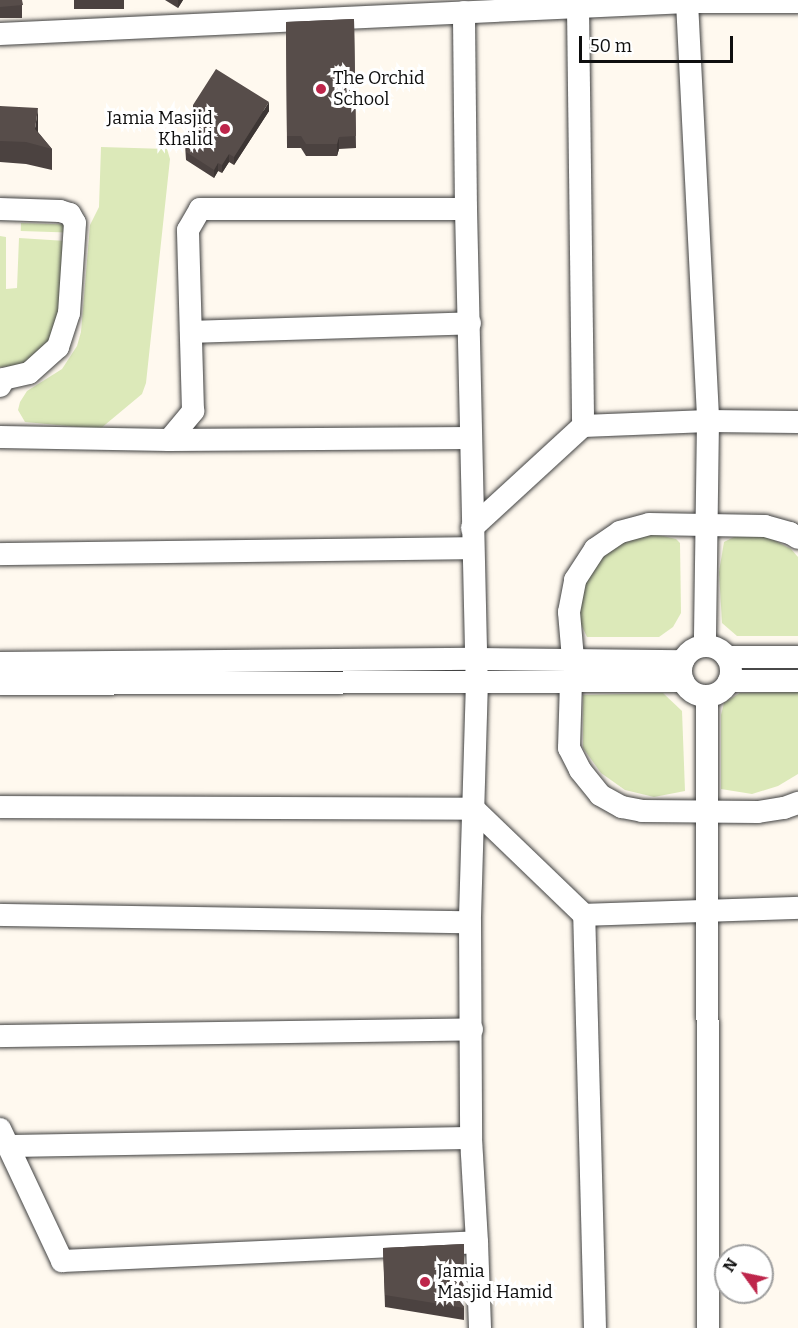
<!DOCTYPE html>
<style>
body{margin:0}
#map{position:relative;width:798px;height:1328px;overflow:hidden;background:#fff9ef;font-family:Bitter,serif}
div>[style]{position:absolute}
.green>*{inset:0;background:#dce9b9;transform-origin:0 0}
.roads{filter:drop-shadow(0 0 2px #414141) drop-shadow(0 0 2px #414141)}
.minor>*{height:22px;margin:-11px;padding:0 11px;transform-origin:11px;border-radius:11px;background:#fff}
.minor>.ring{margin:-11px;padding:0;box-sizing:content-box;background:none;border:22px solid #fff;border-radius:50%}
.wall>*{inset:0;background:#4b4240;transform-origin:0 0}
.shaded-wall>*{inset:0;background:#3d3634}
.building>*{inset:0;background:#574d4a}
.dots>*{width:16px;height:16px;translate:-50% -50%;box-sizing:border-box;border:3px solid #fff;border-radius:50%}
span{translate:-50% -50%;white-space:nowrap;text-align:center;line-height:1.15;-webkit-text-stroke:6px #fff;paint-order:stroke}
.poi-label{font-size:18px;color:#0e0e0e}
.left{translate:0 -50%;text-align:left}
.right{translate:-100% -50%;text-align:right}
.north{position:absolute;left:714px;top:1244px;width:60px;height:60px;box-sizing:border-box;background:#fff;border:2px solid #9f9f9f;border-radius:50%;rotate:303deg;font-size:16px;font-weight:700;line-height:24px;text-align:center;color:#0e0e0e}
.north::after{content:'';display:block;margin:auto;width:21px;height:27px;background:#be264b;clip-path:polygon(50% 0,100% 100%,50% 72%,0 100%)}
.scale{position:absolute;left:579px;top:36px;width:154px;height:27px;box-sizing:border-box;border:3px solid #0e0e0e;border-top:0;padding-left:8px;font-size:18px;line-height:21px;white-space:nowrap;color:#0e0e0e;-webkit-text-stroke:4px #fff;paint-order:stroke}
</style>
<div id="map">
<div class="green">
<i style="clip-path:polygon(101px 147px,167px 149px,170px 159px,146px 383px,142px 394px,100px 429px,25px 422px,18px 410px,20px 402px,27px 391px,62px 369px,77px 346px,81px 332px,90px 225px,99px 207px)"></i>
<i style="left:21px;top:223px;width:46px;height:8px;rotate:2deg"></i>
<i style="clip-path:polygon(0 236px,6px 237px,6px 289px,17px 288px,19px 238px,66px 241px,59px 331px,21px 366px,0 367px)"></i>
<i style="clip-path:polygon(654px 534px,676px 539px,680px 543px,681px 613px,673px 627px,659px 637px,587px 637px,580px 622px,579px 598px,587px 575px,608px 551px,634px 537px)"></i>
<i style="clip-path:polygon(738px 535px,768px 537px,791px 549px,798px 557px,798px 636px,737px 636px,722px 623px,719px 572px,724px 542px)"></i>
<i style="clip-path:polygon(798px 692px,798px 774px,778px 786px,752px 794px,721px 789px,721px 715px,724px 703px,740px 693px)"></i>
<i style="clip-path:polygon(663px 693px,682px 711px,685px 791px,654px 797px,625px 790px,601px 773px,583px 748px,583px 695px)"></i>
</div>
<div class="roads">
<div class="minor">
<i style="left:687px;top:2px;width:420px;rotate:87.1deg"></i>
<i style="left:708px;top:421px;width:225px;rotate:90.8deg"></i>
<i style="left:578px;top:7px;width:419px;rotate:89.3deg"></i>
<i style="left:0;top:34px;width:688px;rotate:-2.67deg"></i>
<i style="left:687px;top:2px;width:111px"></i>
<i style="left:0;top:209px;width:60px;rotate:1.9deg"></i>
<i style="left:60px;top:211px;width:10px;rotate:17deg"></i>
<i style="left:70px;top:214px;width:10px;rotate:61deg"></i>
<i style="left:75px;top:223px;width:90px;rotate:93.8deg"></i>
<i style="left:69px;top:313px;width:36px;rotate:108deg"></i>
<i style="left:58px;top:347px;width:39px;rotate:138deg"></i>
<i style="left:29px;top:373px;width:26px;rotate:167deg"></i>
<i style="left:4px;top:379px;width:8px;rotate:120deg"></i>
<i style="left:466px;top:209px;width:472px;rotate:88.7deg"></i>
<i style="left:477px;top:681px;width:241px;rotate:91.7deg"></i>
<i style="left:470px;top:922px;width:216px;rotate:89.7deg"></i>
<i style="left:191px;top:332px;width:279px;rotate:-1.8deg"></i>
<i style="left:0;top:437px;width:169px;rotate:1deg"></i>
<i style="left:169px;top:440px;width:38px;rotate:-50deg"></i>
<i style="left:193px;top:411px;width:181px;rotate:-91.6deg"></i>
<i style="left:188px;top:230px;width:24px;rotate:-60deg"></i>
<i style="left:200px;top:209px;width:266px"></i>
<i style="left:466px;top:209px;width:197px;rotate:-90.6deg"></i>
<i style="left:169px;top:440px;width:302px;rotate:-0.4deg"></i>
<i style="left:472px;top:528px;width:151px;rotate:-42.6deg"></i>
<i style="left:583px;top:426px;width:125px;rotate:-2.3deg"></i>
<i style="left:708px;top:421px;width:90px;rotate:0.6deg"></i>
<i style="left:0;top:554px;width:472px;rotate:-0.7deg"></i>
<i class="ring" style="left:681px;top:646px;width:28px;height:28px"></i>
<i style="left:727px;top:657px;width:71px"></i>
<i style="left:573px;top:659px;width:47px;rotate:-94.9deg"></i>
<i style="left:569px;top:612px;width:33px;rotate:-79deg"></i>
<i style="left:575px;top:580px;width:37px;rotate:-57deg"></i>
<i style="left:595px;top:549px;width:30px;rotate:-34deg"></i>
<i style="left:620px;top:532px;width:30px;rotate:-15deg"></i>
<i style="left:649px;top:524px;width:116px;rotate:1deg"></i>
<i style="left:765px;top:526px;width:26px;rotate:16deg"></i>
<i style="left:790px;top:533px;width:9px;rotate:32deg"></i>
<i style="left:0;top:663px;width:476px;rotate:-0.5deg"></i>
<i style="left:476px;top:659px;width:207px;rotate:0.6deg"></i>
<i style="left:571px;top:681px;width:67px;rotate:91.7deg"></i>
<i style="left:569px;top:748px;width:25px;rotate:63deg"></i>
<i style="left:580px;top:770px;width:32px;rotate:51deg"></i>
<i style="left:600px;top:795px;width:25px;rotate:29deg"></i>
<i style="left:622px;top:807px;width:20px;rotate:11deg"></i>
<i style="left:642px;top:811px;width:116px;rotate:0.5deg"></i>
<i style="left:758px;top:812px;width:26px;rotate:-9deg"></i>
<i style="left:784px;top:808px;width:15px;rotate:-20deg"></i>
<i style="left:729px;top:681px;width:69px"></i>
<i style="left:0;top:684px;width:683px;rotate:-0.25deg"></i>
<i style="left:707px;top:696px;width:632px;rotate:89.91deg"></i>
<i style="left:0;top:807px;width:474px;rotate:0.2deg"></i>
<i style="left:474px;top:809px;width:153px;rotate:43.9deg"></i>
<i style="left:0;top:915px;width:470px;rotate:0.9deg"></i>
<i style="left:0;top:1036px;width:472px;rotate:-0.8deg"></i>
<i style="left:0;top:1129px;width:146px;rotate:64.8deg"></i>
<i style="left:62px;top:1261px;width:415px;rotate:-2.6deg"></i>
<i style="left:477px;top:1242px;width:86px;rotate:88deg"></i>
<i style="left:8px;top:1146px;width:463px;rotate:-1deg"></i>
<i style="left:471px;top:1138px;width:104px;rotate:86.7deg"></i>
<i style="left:595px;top:1328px;width:413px;rotate:-91.5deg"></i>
<i style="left:584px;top:915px;width:214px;rotate:-1.9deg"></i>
</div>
</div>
<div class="wall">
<i style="left:0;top:0;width:22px;height:18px"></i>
<i style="left:74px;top:0;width:50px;height:9px"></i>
<i style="clip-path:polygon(165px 0,183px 0,178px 8px)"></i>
<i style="clip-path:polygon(354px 19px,356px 148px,339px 149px,337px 156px,306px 156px,301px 148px,287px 148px,286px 22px)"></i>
<i style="clip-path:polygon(193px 105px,269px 111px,234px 165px,229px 162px,222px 173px,218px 171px,214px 178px,186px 160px,185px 144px,188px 141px,186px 140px,186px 132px,197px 115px,193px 113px)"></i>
<i style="clip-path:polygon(0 106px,38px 129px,38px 132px,52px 149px,52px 170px,26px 164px,0 162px)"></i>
<i style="clip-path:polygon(464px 1244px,464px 1320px,385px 1307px,383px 1248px)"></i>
</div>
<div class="shaded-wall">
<i style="clip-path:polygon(178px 0,183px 0,178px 8px)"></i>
<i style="clip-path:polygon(269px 102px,269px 111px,234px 165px,234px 157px)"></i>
<i style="clip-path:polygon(38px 108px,38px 129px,35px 145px,35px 129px)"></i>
<i style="clip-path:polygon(339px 137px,339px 149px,337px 156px,337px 144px)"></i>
<i style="clip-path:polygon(229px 154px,229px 162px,222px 173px,222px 165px)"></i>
<i style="clip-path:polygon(218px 163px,218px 171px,214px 178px,214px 170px)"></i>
</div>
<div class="building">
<i style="clip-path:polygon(0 0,22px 0,23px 5px,0 7px)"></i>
<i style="clip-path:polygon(354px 19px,356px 136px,339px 137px,337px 144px,306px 144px,301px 136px,287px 136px,286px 22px)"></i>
<i style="clip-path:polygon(216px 69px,269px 102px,234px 157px,229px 154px,222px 165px,218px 163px,214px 170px,186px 152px,189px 146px,185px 144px,191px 135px,186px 132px,201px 109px,193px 105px)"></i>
<i style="clip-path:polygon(0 106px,38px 108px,35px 129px,52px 149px,26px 142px,0 141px)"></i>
<i style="clip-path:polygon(464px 1244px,464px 1308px,385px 1295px,383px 1248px)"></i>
</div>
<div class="dots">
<i style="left:321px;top:89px;background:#be264b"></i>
<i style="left:225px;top:129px;background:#be264b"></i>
<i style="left:425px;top:1282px;background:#be264b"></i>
</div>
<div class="poi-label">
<span class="left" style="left:333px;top:89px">The Orchid<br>School</span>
<span class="right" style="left:213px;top:129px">Jamia Masjid<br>Khalid</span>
<span class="left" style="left:437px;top:1282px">Jamia<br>Masjid Hamid</span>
</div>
<div class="north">N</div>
<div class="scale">50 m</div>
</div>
